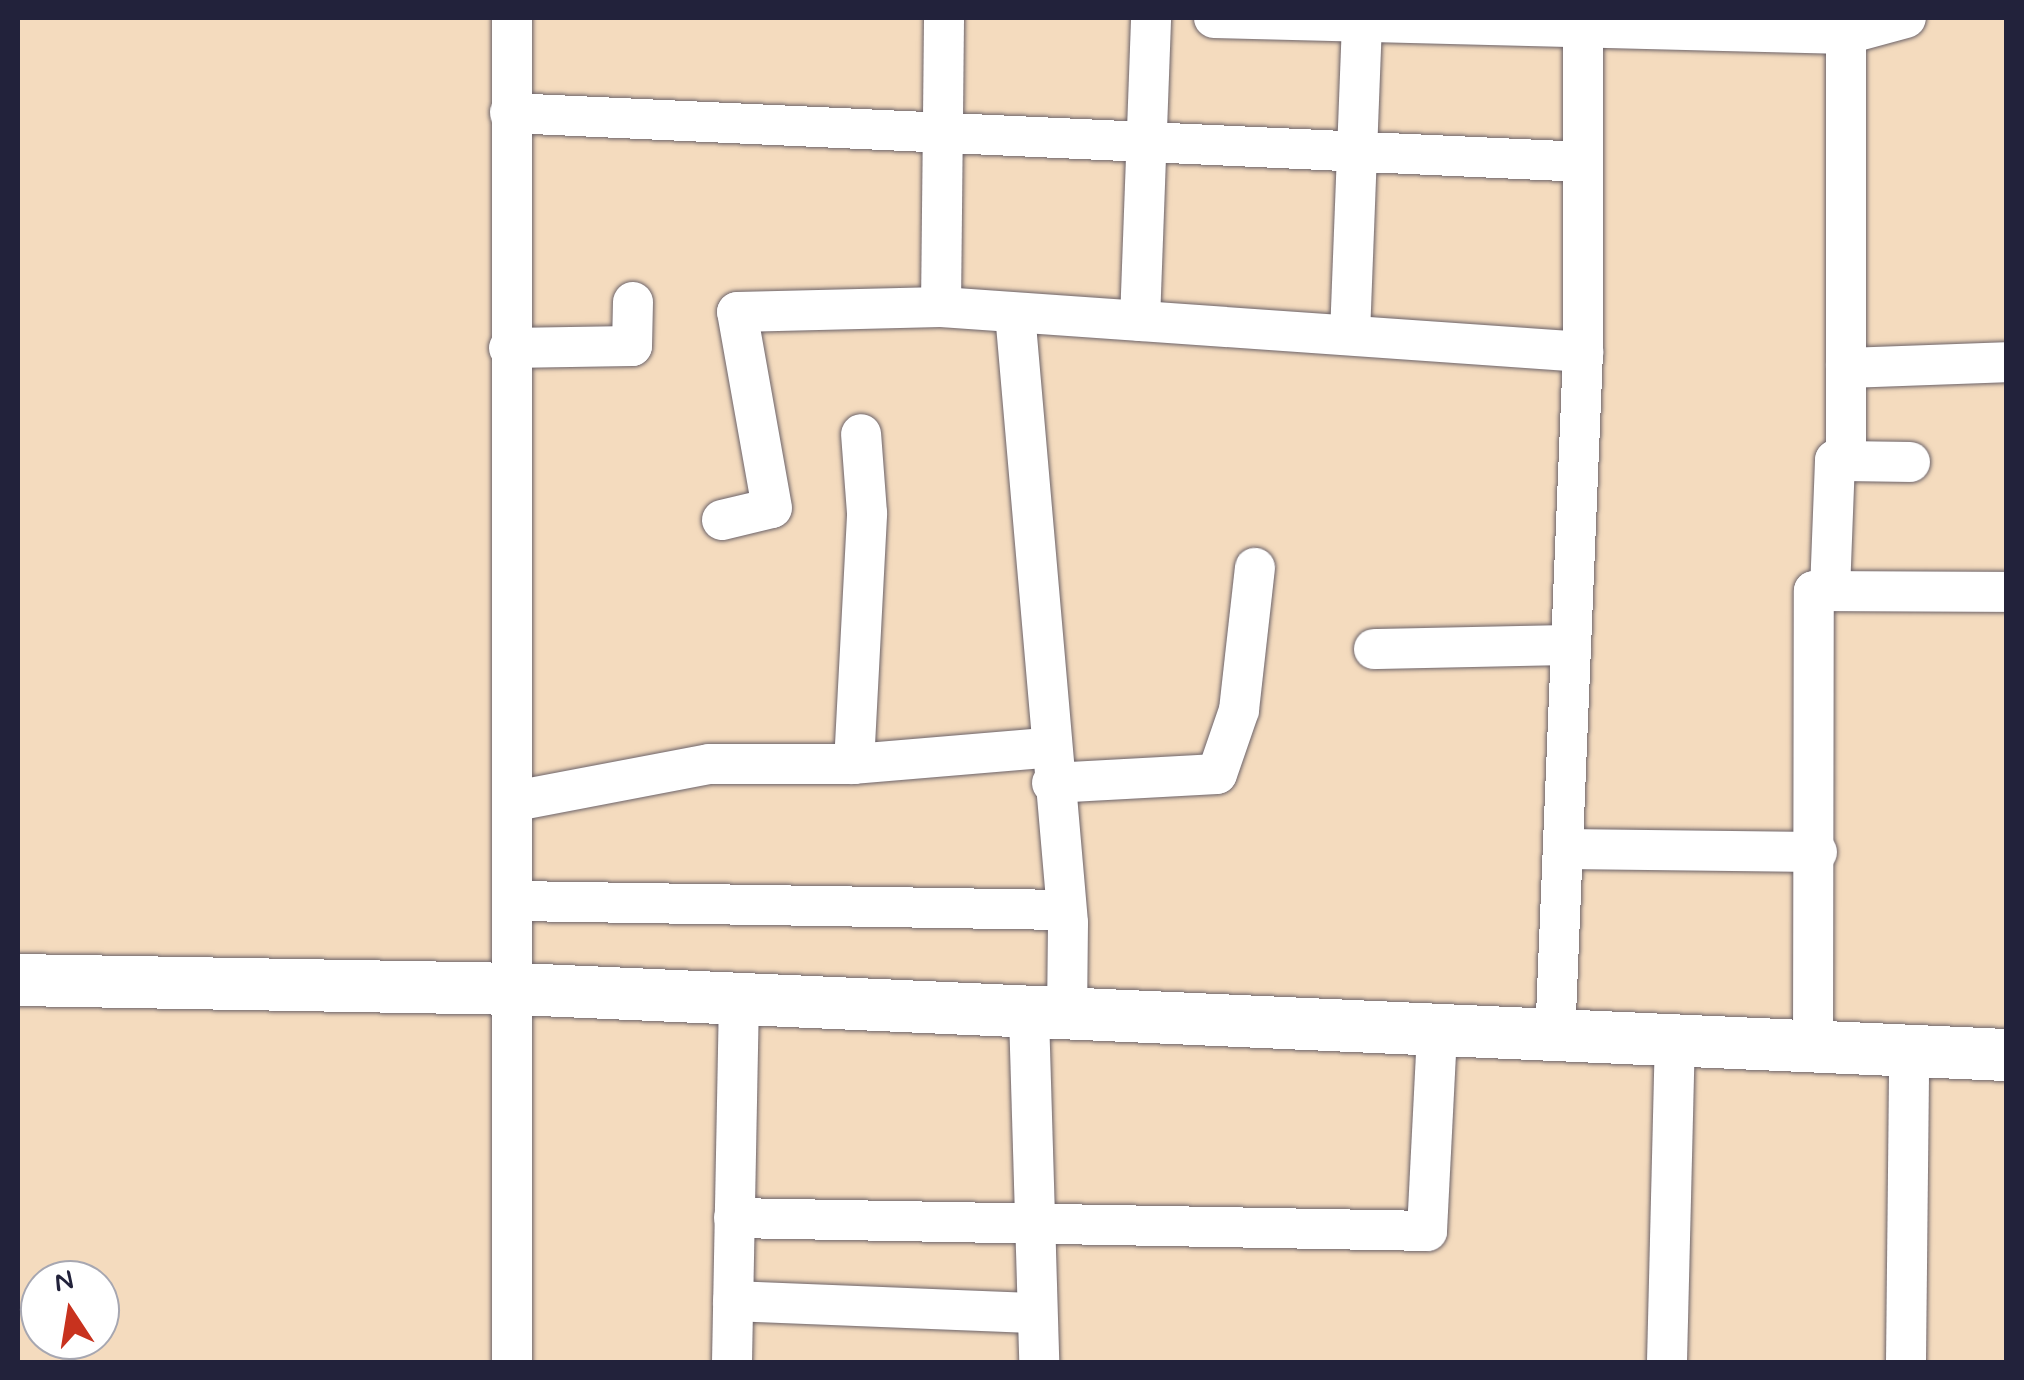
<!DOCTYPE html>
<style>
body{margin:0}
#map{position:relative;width:2024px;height:1380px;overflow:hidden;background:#f4dbbe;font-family:Mynerve,sans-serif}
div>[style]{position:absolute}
.roads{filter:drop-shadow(0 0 2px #6c6369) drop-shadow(0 0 2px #6c6369)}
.minor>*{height:40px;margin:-20px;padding:0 20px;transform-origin:20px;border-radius:20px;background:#fff}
.major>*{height:52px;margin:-26px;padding:0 26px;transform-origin:26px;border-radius:26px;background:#fff}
span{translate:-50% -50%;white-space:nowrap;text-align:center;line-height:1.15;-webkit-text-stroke:9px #fff;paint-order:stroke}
.frame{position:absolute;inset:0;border:20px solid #22223b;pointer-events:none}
.north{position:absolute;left:20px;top:1260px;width:100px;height:100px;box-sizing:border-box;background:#fff;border:2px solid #a7a7b1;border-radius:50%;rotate:348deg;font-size:28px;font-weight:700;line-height:40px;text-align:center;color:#22223b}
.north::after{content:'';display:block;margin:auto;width:35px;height:45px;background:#c8321e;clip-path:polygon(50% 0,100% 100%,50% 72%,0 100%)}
</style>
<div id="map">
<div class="roads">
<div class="minor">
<i style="left:1214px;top:18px;width:633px;rotate:1.45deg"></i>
<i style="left:1847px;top:34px;width:61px;rotate:-15.2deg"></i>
<i style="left:510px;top:113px;width:1074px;rotate:2.61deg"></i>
<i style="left:941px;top:307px;width:289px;rotate:-89.4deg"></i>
<i style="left:1015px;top:313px;width:612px;rotate:85.03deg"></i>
<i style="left:1068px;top:923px;width:95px;rotate:90.6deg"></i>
<i style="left:1140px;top:321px;width:303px;rotate:-87.9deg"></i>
<i style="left:1350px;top:335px;width:315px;rotate:-87.8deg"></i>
<i style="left:509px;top:348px;width:123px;rotate:-0.9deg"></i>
<i style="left:632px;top:346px;width:44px;rotate:-88.7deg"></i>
<i style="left:1846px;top:368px;width:160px;rotate:-2.1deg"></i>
<i style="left:1846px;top:461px;width:64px;rotate:0.9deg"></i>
<i style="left:722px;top:520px;width:51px;rotate:-13.5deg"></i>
<i style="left:772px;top:508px;width:199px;rotate:-100.1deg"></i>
<i style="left:737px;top:312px;width:204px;rotate:-1.4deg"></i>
<i style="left:941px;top:307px;width:644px;rotate:4.01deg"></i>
<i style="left:1583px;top:352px;width:327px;rotate:-90deg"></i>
<i style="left:1830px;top:591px;width:176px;rotate:0.3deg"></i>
<i style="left:1374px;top:649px;width:197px;rotate:-1.2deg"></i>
<i style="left:854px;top:764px;width:251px;rotate:-87deg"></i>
<i style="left:867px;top:513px;width:79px;rotate:-94.3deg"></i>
<i style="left:1052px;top:783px;width:165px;rotate:-3.1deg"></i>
<i style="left:1217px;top:774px;width:68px;rotate:-71deg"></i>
<i style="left:1239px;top:710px;width:143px;rotate:-83.6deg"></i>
<i style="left:515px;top:801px;width:197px;rotate:-10.8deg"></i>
<i style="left:709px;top:764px;width:145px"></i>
<i style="left:854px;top:764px;width:193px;rotate:-4.8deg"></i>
<i style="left:1563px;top:849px;width:254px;rotate:0.7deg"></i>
<i style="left:516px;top:901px;width:549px;rotate:0.94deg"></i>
<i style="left:1029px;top:1015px;width:347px;rotate:88.3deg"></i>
<i style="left:1555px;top:1040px;width:689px;rotate:-87.67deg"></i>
<i style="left:1813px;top:1050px;width:459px;rotate:-89.9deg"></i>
<i style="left:1814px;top:591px;width:16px"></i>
<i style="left:1830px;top:591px;width:131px;rotate:-87.8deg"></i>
<i style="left:1835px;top:460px;width:11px;rotate:5deg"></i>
<i style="left:1846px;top:461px;width:443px;rotate:-90deg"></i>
<i style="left:734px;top:1218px;width:693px;rotate:1.07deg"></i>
<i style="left:1427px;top:1231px;width:196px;rotate:-87.1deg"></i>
<i style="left:733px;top:1301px;width:304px;rotate:2.3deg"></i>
<i style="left:512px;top:1362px;width:1344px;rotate:-90deg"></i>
<i style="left:732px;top:1362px;width:361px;rotate:-88.9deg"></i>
<i style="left:1667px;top:1362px;width:317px;rotate:-88.6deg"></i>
<i style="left:1906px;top:1362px;width:310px;rotate:-89.4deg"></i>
</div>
<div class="major">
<i style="left:18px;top:980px;width:500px;rotate:1.03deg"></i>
<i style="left:518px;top:989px;width:1489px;rotate:2.54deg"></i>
</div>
</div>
<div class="frame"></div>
<div class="north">N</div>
</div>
